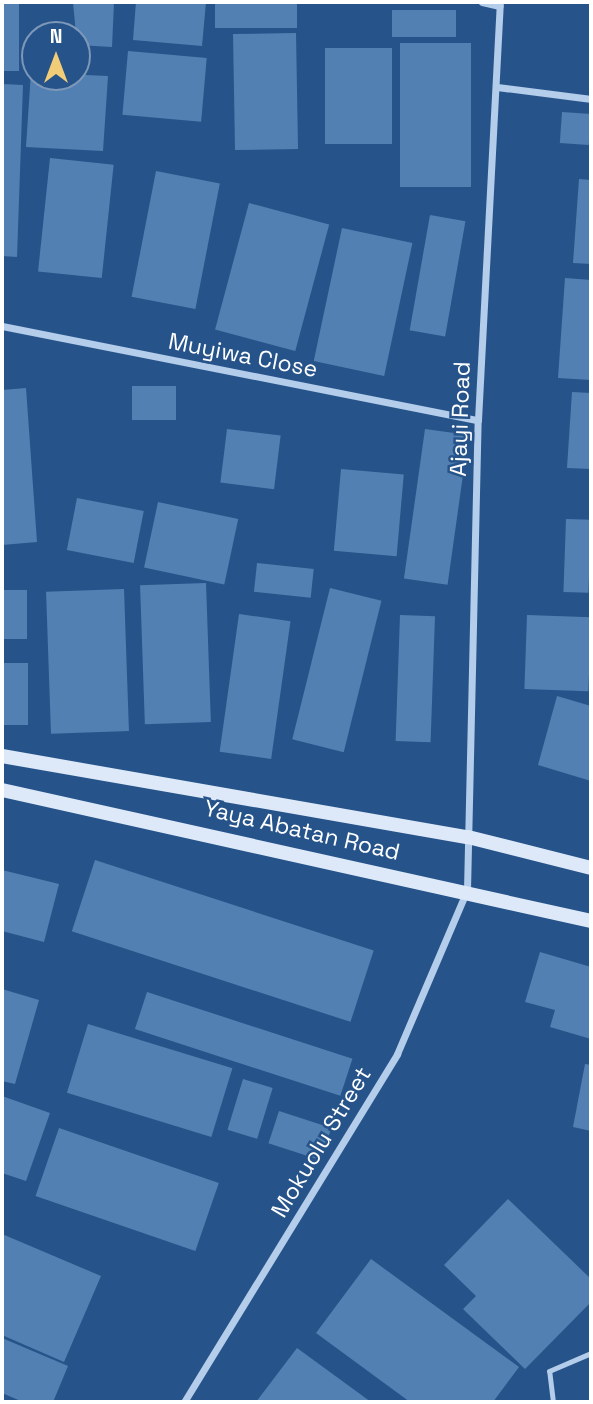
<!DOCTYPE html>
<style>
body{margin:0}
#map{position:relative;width:593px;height:1404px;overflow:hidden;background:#26548a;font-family:"Space Grotesk",sans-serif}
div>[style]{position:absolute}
.building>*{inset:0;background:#5280b2;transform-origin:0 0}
.lane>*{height:5px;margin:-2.5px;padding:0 2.5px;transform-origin:2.5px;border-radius:2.5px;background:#b3cdea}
.street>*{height:7px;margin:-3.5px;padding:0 3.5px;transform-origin:3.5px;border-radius:3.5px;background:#b3cdea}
.secondary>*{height:14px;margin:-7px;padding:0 7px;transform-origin:7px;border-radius:7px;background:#dde9f8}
span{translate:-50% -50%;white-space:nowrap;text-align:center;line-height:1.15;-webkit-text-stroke:5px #26548a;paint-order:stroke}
.street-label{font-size:23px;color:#fff}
.frame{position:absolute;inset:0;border:4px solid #fff;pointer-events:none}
.north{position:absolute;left:21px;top:21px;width:70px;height:70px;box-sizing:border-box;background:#26548a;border:2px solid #7d98b9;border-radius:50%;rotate:0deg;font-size:19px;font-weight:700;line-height:28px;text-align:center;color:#fff}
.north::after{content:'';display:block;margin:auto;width:24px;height:32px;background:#f3cc77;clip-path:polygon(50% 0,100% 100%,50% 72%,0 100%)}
</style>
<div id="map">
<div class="building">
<i style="left:2px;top:2px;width:17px;height:69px"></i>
<i style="clip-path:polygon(73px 2px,114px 2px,112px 47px,77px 45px)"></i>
<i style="clip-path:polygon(136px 2px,206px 2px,202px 46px,133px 40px)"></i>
<i style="left:215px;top:2px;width:82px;height:26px"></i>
<i style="left:392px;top:10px;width:64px;height:27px"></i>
<i style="left:296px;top:33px;width:116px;height:63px;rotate:89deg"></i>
<i style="left:400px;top:43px;width:71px;height:144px"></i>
<i style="left:325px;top:48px;width:67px;height:96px"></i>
<i style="left:128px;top:51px;width:79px;height:64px;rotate:5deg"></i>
<i style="clip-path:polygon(77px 61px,86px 61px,85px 75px,108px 76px,103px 151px,26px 147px,31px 72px,77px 77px)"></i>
<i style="clip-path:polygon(2px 84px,23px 85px,17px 257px,2px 256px)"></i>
<i style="left:562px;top:112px;width:29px;height:31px;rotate:4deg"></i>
<i style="left:50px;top:158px;width:64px;height:114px;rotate:6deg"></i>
<i style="left:156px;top:171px;width:65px;height:128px;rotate:11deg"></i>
<i style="clip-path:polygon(579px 179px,591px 180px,591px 264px,573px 263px)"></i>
<i style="left:249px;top:203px;width:83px;height:131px;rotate:15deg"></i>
<i style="left:430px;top:215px;width:36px;height:117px;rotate:10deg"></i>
<i style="left:342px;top:228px;width:72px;height:136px;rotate:12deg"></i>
<i style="clip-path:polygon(565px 278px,591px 280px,591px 380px,558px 378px)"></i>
<i style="left:132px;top:386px;width:44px;height:34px"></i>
<i style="clip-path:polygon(26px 388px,37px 542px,2px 545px,2px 390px)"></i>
<i style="clip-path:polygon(572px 392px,591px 393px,591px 469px,567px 468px)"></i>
<i style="left:227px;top:429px;width:54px;height:54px;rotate:7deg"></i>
<i style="left:425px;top:429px;width:44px;height:151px;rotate:8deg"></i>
<i style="left:341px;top:469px;width:63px;height:82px;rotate:5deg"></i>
<i style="left:77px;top:498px;width:68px;height:53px;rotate:11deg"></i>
<i style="left:158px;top:502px;width:82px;height:67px;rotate:12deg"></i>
<i style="left:566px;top:519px;width:25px;height:73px;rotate:2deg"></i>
<i style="left:257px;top:563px;width:57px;height:29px;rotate:6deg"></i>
<i style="left:206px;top:583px;width:139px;height:66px;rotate:88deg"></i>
<i style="left:330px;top:588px;width:53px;height:156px;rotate:14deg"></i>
<i style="left:124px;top:589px;width:142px;height:78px;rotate:88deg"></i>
<i style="left:2px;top:590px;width:25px;height:49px"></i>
<i style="left:239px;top:614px;width:52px;height:139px;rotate:8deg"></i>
<i style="left:400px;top:615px;width:35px;height:126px;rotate:2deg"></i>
<i style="left:527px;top:615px;width:64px;height:74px;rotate:2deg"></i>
<i style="left:2px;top:663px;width:26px;height:62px"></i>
<i style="clip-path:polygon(557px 696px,591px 706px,591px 781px,538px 765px)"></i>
<i style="left:95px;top:860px;width:293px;height:75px;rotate:18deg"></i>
<i style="clip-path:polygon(2px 870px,59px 884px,44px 942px,2px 931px)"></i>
<i style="clip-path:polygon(540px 952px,591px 967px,591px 1039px,550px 1027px,555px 1010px,525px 1002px)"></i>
<i style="clip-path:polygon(2px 989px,39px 1000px,15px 1084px,2px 1081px)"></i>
<i style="left:147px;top:992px;width:216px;height:39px;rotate:18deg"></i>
<i style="left:88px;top:1024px;width:151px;height:72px;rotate:17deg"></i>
<i style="clip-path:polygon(585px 1064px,591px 1065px,591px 1131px,573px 1127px)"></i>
<i style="left:243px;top:1079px;width:31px;height:53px;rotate:17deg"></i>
<i style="clip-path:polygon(2px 1096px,50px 1113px,26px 1181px,2px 1173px)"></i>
<i style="left:279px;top:1111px;width:55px;height:34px;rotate:18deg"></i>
<i style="left:59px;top:1128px;width:169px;height:72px;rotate:19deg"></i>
<i style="clip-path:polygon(508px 1199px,591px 1279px,591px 1302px,525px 1369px,463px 1309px,476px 1296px,444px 1265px)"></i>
<i style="clip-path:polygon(2px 1234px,101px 1276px,64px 1362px,2px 1335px)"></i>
<i style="clip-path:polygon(371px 1259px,519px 1367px,493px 1402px,410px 1402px,316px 1333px)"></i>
<i style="clip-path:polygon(2px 1338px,68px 1366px,53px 1402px,23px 1402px,2px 1393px)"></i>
<i style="clip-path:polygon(297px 1348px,371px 1402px,256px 1402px)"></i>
</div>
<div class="lane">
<i style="left:553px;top:1402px;width:31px;rotate:-97deg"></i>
<i style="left:549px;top:1371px;width:46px;rotate:-23.2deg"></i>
</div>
<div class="street">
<i style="left:482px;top:2px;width:18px;rotate:13deg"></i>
<i style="left:497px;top:87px;width:95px;rotate:7.3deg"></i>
<i style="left:2px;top:326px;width:485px;rotate:11.2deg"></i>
<i style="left:184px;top:1402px;width:408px;rotate:-58.5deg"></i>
<i style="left:397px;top:1054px;width:178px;rotate:-66.9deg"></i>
<i style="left:467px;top:890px;width:470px;rotate:-88.7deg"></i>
<i style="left:478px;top:420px;width:419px;rotate:-87deg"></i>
</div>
<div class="secondary">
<i style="left:2px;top:756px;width:473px;rotate:9.9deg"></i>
<i style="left:468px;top:837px;width:127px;rotate:14.1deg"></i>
<i style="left:2px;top:790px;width:603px;rotate:12.54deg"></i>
</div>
<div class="street-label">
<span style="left:243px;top:355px;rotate:11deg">Muyiwa Close</span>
<span style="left:460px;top:419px;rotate:-88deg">Ajayi Road</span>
<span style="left:302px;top:830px;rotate:13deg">Yaya Abatan Road</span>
<span style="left:321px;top:1142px;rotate:-59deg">Mokuolu Street</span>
</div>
<div class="frame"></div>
<div class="north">N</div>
</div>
